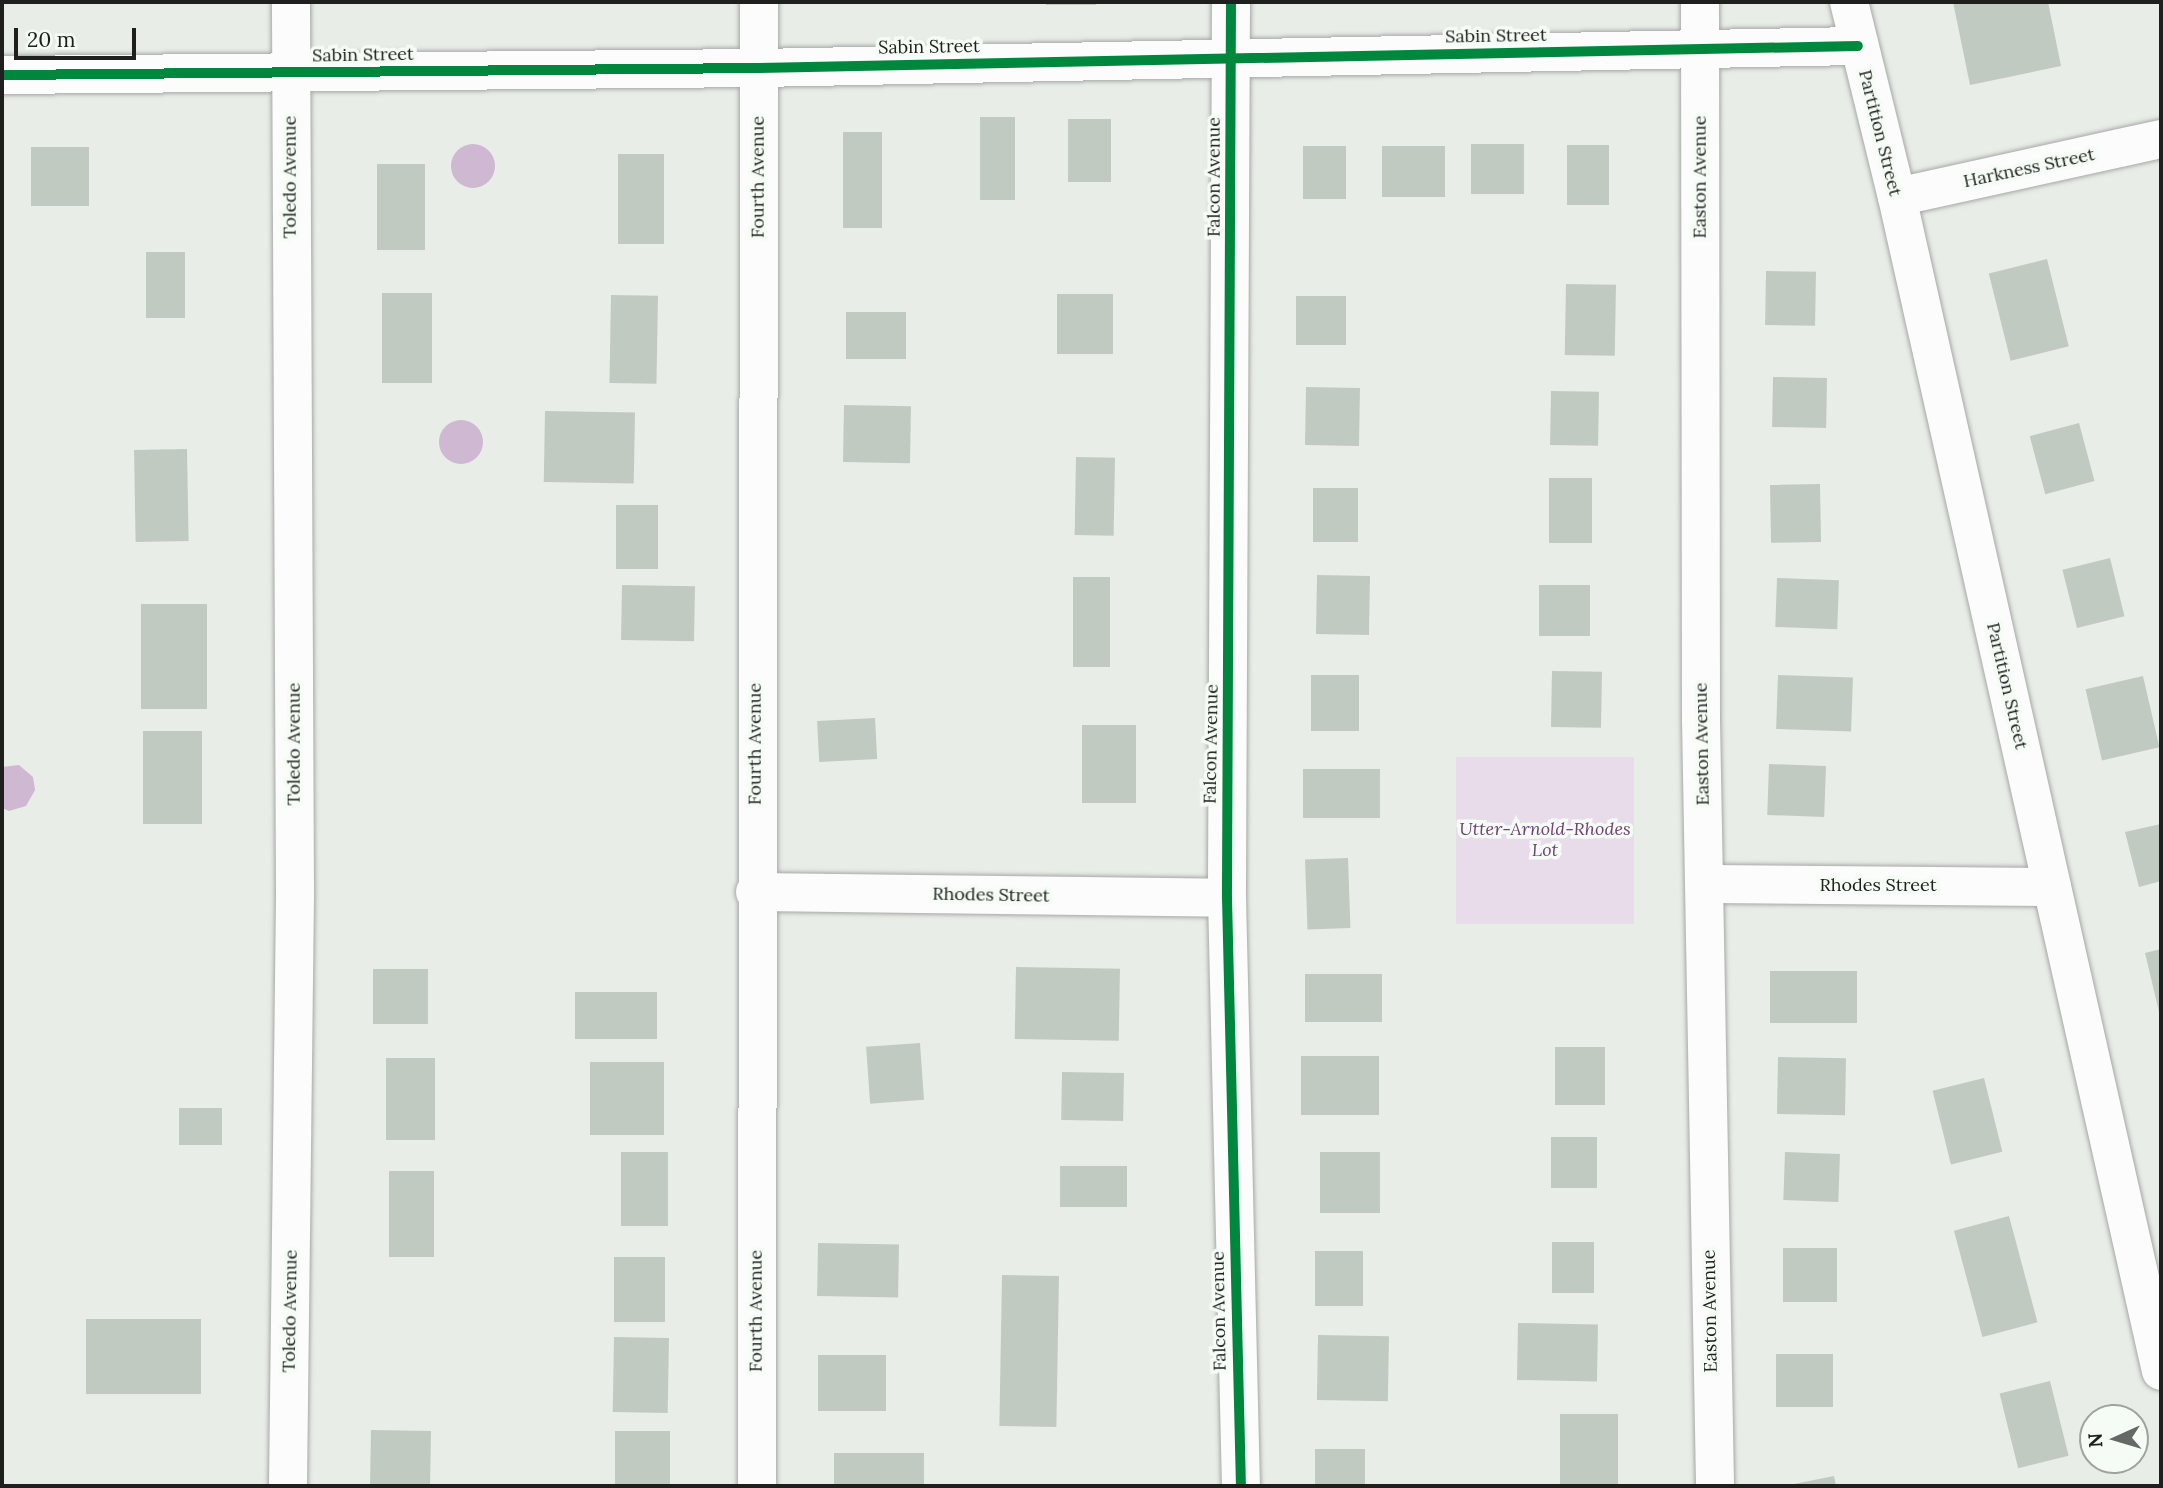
<!DOCTYPE html>
<style>
body{margin:0}
#map{position:relative;width:2163px;height:1488px;overflow:hidden;background:#e9ede8;font-family:Lora,serif}
div>[style]{position:absolute}
.green>*{inset:0;background:#e9dcea;transform-origin:0 0}
.water>*{inset:0;background:#cfb8d1}
.round{border-radius:50%}
.building>*{inset:0;background:#c1cac0;transform-origin:0 0}
.roads{filter:drop-shadow(0 0 2px #a6a9a5) drop-shadow(0 0 2px #a6a9a5)}
.street>*{height:38px;margin:-19px;padding:0 19px;transform-origin:19px;border-radius:19px;background:#fcfcfc}
.cycleway>*{height:10px;margin:-5px;padding:0 5px;transform-origin:5px;border-radius:5px;background:#00873e}
span{translate:-50% -50%;white-space:nowrap;text-align:center;line-height:1.15;-webkit-text-stroke:7px #f5fbf5;paint-order:stroke}
.street-label{font-size:18px;color:#1f201e}
.park-label{font-size:18px;color:#704274;font-style:italic}
.frame{position:absolute;inset:0;border:4px solid #1f201e;pointer-events:none}
.north{position:absolute;left:2079px;top:1404px;width:70px;height:70px;box-sizing:border-box;background:#f5fbf5;border:2px solid #9fa39f;border-radius:50%;rotate:266deg;font-size:19px;font-weight:700;line-height:28px;text-align:center;color:#1f201e}
.north::after{content:'';display:block;margin:auto;width:24px;height:32px;background:#666865;clip-path:polygon(50% 0,100% 100%,50% 72%,0 100%)}
.scale{position:absolute;left:14px;top:28px;width:122px;height:32px;box-sizing:border-box;border:4px solid #1f201e;border-top:0;padding-left:9px;font-size:21px;line-height:24px;white-space:nowrap;color:#1f201e;-webkit-text-stroke:5px #f5fbf5;paint-order:stroke}
</style>
<div id="map">
<div class="green">
<i style="left:1634px;top:757px;width:167px;height:178px;rotate:90deg"></i>
</div>
<div class="water">
<i class="round" style="left:451px;top:144px;width:44px;height:44px"></i>
<i class="round" style="left:439px;top:420px;width:44px;height:44px"></i>
<i style="clip-path:polygon(19px 765px,33px 777px,35px 790px,26px 806px,9px 811px,2px 808px,2px 767px)"></i>
</div>
<div class="building">
<i style="left:1046px;top:2px;width:50px;height:3px"></i>
<i style="clip-path:polygon(1953px 2px,2048px 2px,2061px 66px,1970px 85px)"></i>
<i style="left:980px;top:117px;width:35px;height:83px"></i>
<i style="left:1068px;top:119px;width:43px;height:63px"></i>
<i style="left:843px;top:132px;width:39px;height:96px"></i>
<i style="left:1471px;top:144px;width:53px;height:50px"></i>
<i style="left:1567px;top:145px;width:42px;height:60px"></i>
<i style="left:1303px;top:146px;width:43px;height:53px"></i>
<i style="left:1382px;top:146px;width:63px;height:51px"></i>
<i style="left:31px;top:147px;width:58px;height:59px"></i>
<i style="left:618px;top:154px;width:46px;height:90px"></i>
<i style="left:377px;top:164px;width:48px;height:86px"></i>
<i style="left:146px;top:252px;width:39px;height:66px"></i>
<i style="left:2047px;top:259px;width:90px;height:60px;rotate:76deg"></i>
<i style="left:1766px;top:271px;width:50px;height:54px;rotate:1deg"></i>
<i style="left:1566px;top:284px;width:50px;height:71px;rotate:1deg"></i>
<i style="left:382px;top:293px;width:50px;height:90px"></i>
<i style="left:1057px;top:294px;width:56px;height:60px"></i>
<i style="left:611px;top:295px;width:47px;height:88px;rotate:1deg"></i>
<i style="left:1296px;top:296px;width:50px;height:49px"></i>
<i style="left:846px;top:312px;width:60px;height:47px"></i>
<i style="left:1773px;top:377px;width:54px;height:50px;rotate:1deg"></i>
<i style="left:1306px;top:387px;width:54px;height:58px;rotate:1deg"></i>
<i style="left:1551px;top:391px;width:48px;height:54px;rotate:1deg"></i>
<i style="left:844px;top:405px;width:67px;height:57px;rotate:1deg"></i>
<i style="left:545px;top:411px;width:90px;height:71px;rotate:1deg"></i>
<i style="left:2079px;top:423px;width:60px;height:51px;rotate:75deg"></i>
<i style="left:187px;top:449px;width:92px;height:53px;rotate:89deg"></i>
<i style="left:1076px;top:457px;width:39px;height:78px;rotate:1deg"></i>
<i style="left:1549px;top:478px;width:43px;height:65px"></i>
<i style="left:1820px;top:484px;width:58px;height:50px;rotate:89deg"></i>
<i style="left:1313px;top:488px;width:45px;height:54px"></i>
<i style="left:616px;top:505px;width:42px;height:64px"></i>
<i style="left:2110px;top:558px;width:60px;height:49px;rotate:76deg"></i>
<i style="left:1370px;top:576px;width:59px;height:53px;rotate:91deg"></i>
<i style="left:1073px;top:577px;width:37px;height:90px"></i>
<i style="left:1777px;top:578px;width:62px;height:49px;rotate:2deg"></i>
<i style="left:622px;top:585px;width:73px;height:55px;rotate:1deg"></i>
<i style="left:1539px;top:585px;width:51px;height:51px"></i>
<i style="left:141px;top:604px;width:66px;height:105px"></i>
<i style="left:1552px;top:671px;width:50px;height:56px;rotate:1deg"></i>
<i style="left:1311px;top:675px;width:48px;height:56px"></i>
<i style="left:1778px;top:675px;width:75px;height:54px;rotate:2deg"></i>
<i style="left:2143px;top:676px;width:73px;height:59px;rotate:77deg"></i>
<i style="left:875px;top:718px;width:41px;height:58px;rotate:87deg"></i>
<i style="left:1082px;top:725px;width:54px;height:78px"></i>
<i style="left:143px;top:731px;width:59px;height:93px"></i>
<i style="left:1769px;top:764px;width:57px;height:51px;rotate:2deg"></i>
<i style="left:1303px;top:769px;width:77px;height:49px"></i>
<i style="clip-path:polygon(2161px 824px,2161px 881px,2139px 887px,2125px 832px)"></i>
<i style="left:1348px;top:858px;width:70px;height:43px;rotate:88deg"></i>
<i style="clip-path:polygon(2161px 949px,2161px 1016px,2160px 1016px,2145px 953px)"></i>
<i style="left:1016px;top:967px;width:104px;height:72px;rotate:1deg"></i>
<i style="left:373px;top:969px;width:55px;height:55px"></i>
<i style="left:1857px;top:971px;width:52px;height:87px;rotate:90deg"></i>
<i style="left:1305px;top:974px;width:77px;height:48px"></i>
<i style="left:575px;top:992px;width:82px;height:47px"></i>
<i style="left:920px;top:1043px;width:57px;height:54px;rotate:86deg"></i>
<i style="left:1555px;top:1047px;width:50px;height:58px"></i>
<i style="left:1301px;top:1056px;width:78px;height:59px"></i>
<i style="left:1778px;top:1057px;width:68px;height:57px;rotate:1deg"></i>
<i style="left:386px;top:1058px;width:49px;height:82px"></i>
<i style="left:590px;top:1062px;width:74px;height:73px"></i>
<i style="left:1062px;top:1072px;width:62px;height:48px;rotate:1deg"></i>
<i style="left:1984px;top:1078px;width:76px;height:53px;rotate:76deg"></i>
<i style="left:179px;top:1108px;width:43px;height:37px"></i>
<i style="left:1551px;top:1137px;width:46px;height:51px"></i>
<i style="left:621px;top:1152px;width:47px;height:74px"></i>
<i style="left:1320px;top:1152px;width:60px;height:61px"></i>
<i style="left:1785px;top:1152px;width:55px;height:48px;rotate:2deg"></i>
<i style="left:1060px;top:1166px;width:67px;height:41px"></i>
<i style="left:389px;top:1171px;width:45px;height:86px"></i>
<i style="left:2009px;top:1216px;width:110px;height:57px;rotate:75deg"></i>
<i style="left:1552px;top:1242px;width:42px;height:51px"></i>
<i style="left:818px;top:1243px;width:81px;height:53px;rotate:1deg"></i>
<i style="left:1837px;top:1248px;width:54px;height:54px;rotate:90deg"></i>
<i style="left:1315px;top:1251px;width:48px;height:55px"></i>
<i style="left:614px;top:1257px;width:51px;height:65px"></i>
<i style="left:1002px;top:1275px;width:57px;height:151px;rotate:1deg"></i>
<i style="left:86px;top:1319px;width:115px;height:75px"></i>
<i style="left:1518px;top:1323px;width:80px;height:57px;rotate:1deg"></i>
<i style="left:1318px;top:1335px;width:71px;height:65px;rotate:1deg"></i>
<i style="left:614px;top:1337px;width:55px;height:75px;rotate:1deg"></i>
<i style="left:1776px;top:1354px;width:57px;height:53px"></i>
<i style="left:818px;top:1355px;width:68px;height:56px"></i>
<i style="left:2050px;top:1381px;width:77px;height:52px;rotate:76deg"></i>
<i style="left:1560px;top:1414px;width:58px;height:72px"></i>
<i style="left:371px;top:1430px;width:60px;height:56px;rotate:1deg"></i>
<i style="left:615px;top:1431px;width:55px;height:55px"></i>
<i style="left:1315px;top:1449px;width:50px;height:37px"></i>
<i style="left:834px;top:1453px;width:90px;height:33px"></i>
<i style="clip-path:polygon(1834px 1476px,1836px 1486px,1789px 1486px,1789px 1485px)"></i>
</div>
<div class="roads">
<div class="street">
<i style="left:1231px;top:2px;width:896px;rotate:90.26deg"></i>
<i style="left:1227px;top:898px;width:588px;rotate:88.64deg"></i>
<i style="left:1700px;top:2px;width:718px;rotate:89.92deg"></i>
<i style="left:1701px;top:720px;width:766px;rotate:88.95deg"></i>
<i style="left:1849px;top:2px;width:201px;rotate:76.2deg"></i>
<i style="left:1897px;top:197px;width:1203px;rotate:77.33deg"></i>
<i style="left:2px;top:75px;width:757px;rotate:-0.53deg"></i>
<i style="left:759px;top:68px;width:1099px;rotate:-1.15deg"></i>
<i style="left:1897px;top:197px;width:270px;rotate:-12.4deg"></i>
<i style="left:1705px;top:884px;width:347px;rotate:0.5deg"></i>
<i style="left:755px;top:892px;width:472px;rotate:0.7deg"></i>
<i style="left:288px;top:1486px;width:593px;rotate:-89.32deg"></i>
<i style="left:295px;top:893px;width:891px;rotate:-90.26deg"></i>
<i style="left:757px;top:1486px;width:1484px;rotate:-89.92deg"></i>
</div>
</div>
<div class="cycleway">
<i style="left:1231px;top:2px;width:896px;rotate:90.26deg"></i>
<i style="left:1227px;top:898px;width:588px;rotate:88.64deg"></i>
<i style="left:2px;top:75px;width:757px;rotate:-0.53deg"></i>
<i style="left:759px;top:68px;width:1099px;rotate:-1.15deg"></i>
</div>
<div class="street-label">
<span style="left:1496px;top:36px;rotate:-1deg">Sabin Street</span>
<span style="left:929px;top:47px;rotate:-1deg">Sabin Street</span>
<span style="left:363px;top:55px;rotate:-1deg">Sabin Street</span>
<span style="left:1880px;top:133px;rotate:76deg">Partition Street</span>
<span style="left:2029px;top:168px;rotate:-12deg">Harkness Street</span>
<span style="left:290px;top:177px;rotate:-90deg">Toledo Avenue</span>
<span style="left:758px;top:177px;rotate:-90deg">Fourth Avenue</span>
<span style="left:1214px;top:177px;rotate:-90deg">Falcon Avenue</span>
<span style="left:1700px;top:177px;rotate:-90deg">Easton Avenue</span>
<span style="left:2007px;top:686px;rotate:77deg">Partition Street</span>
<span style="left:294px;top:744px;rotate:-90deg">Toledo Avenue</span>
<span style="left:755px;top:744px;rotate:-90deg">Fourth Avenue</span>
<span style="left:1211px;top:744px;rotate:-89deg">Falcon Avenue</span>
<span style="left:1702px;top:744px;rotate:-91deg">Easton Avenue</span>
<span style="left:1878px;top:885px">Rhodes Street</span>
<span style="left:991px;top:895px;rotate:1deg">Rhodes Street</span>
<span style="left:290px;top:1311px;rotate:-89deg">Toledo Avenue</span>
<span style="left:756px;top:1311px;rotate:-90deg">Fourth Avenue</span>
<span style="left:1219px;top:1311px;rotate:-91deg">Falcon Avenue</span>
<span style="left:1710px;top:1311px;rotate:-91deg">Easton Avenue</span>
</div>
<div class="park-label">
<span style="left:1545px;top:840px">Utter-Arnold-Rhodes<br>Lot</span>
</div>
<div class="frame"></div>
<div class="north">N</div>
<div class="scale">20 m</div>
</div>
